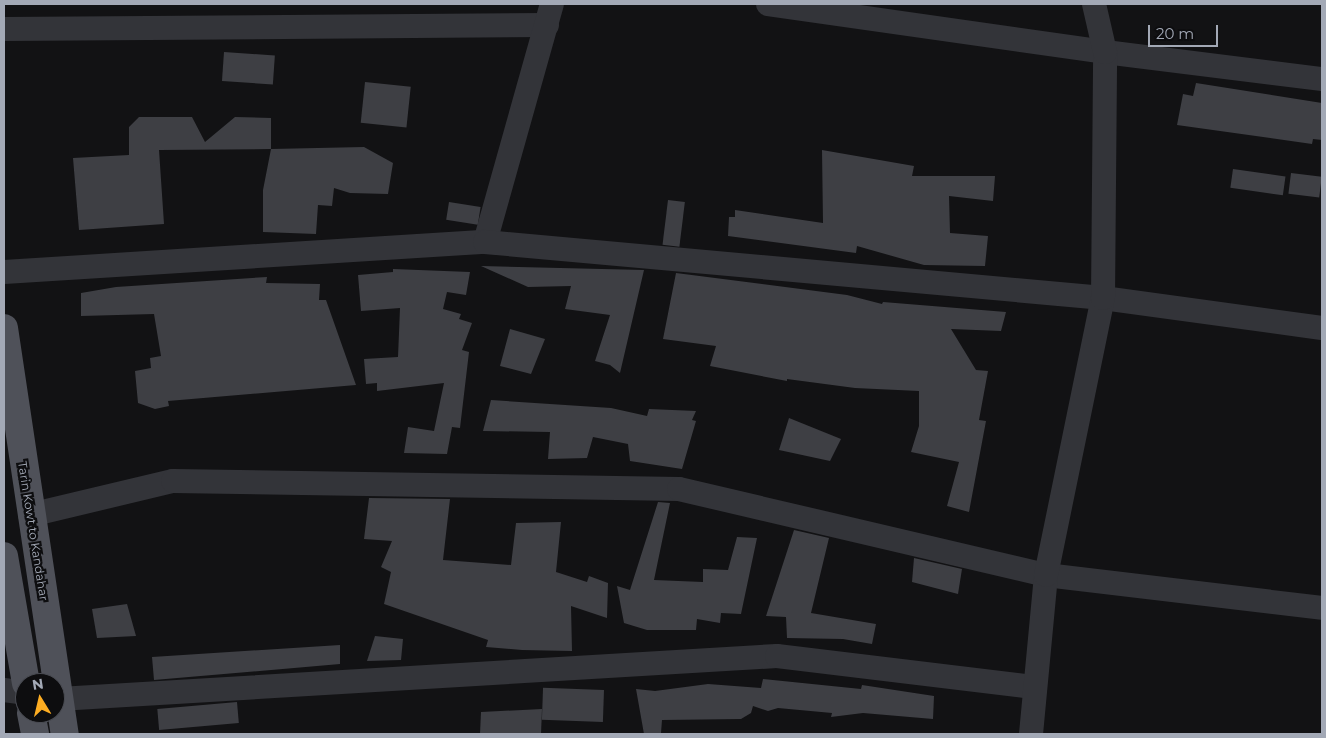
<!DOCTYPE html>
<style>
body{margin:0}
#map{position:relative;width:1326px;height:738px;overflow:hidden;background:#121214;font-family:Montserrat,sans-serif}
div>[style]{position:absolute}
.building>*{inset:0;background:#3e3f44;transform-origin:0 0}
.minor>*{height:24px;margin:-12px;padding:0 12px;transform-origin:12px;border-radius:12px;background:#333439}
.major>*{height:28px;margin:-14px;padding:0 14px;transform-origin:14px;border-radius:14px;background:#4f5159}
span{translate:-50% -50%;white-space:nowrap;text-align:center;line-height:1.15;-webkit-text-stroke:4.5px #0d0d0f;paint-order:stroke}
.street-label{font-size:12px;color:#a3a9b6}
.frame{position:absolute;inset:0;border:5px solid #a3a9b6;pointer-events:none}
.north{position:absolute;left:15px;top:673px;width:50px;height:50px;box-sizing:border-box;background:#0d0d0f;border:1px solid #494b52;border-radius:50%;rotate:351deg;font-size:14px;font-weight:700;line-height:20px;text-align:center;color:#a3a9b6}
.north::after{content:'';display:block;margin:auto;width:18px;height:22px;background:#fdad22;clip-path:polygon(50% 0,100% 100%,50% 72%,0 100%)}
.scale{position:absolute;left:1148px;top:25px;width:70px;height:22px;box-sizing:border-box;border:2px solid #a3a9b6;border-top:0;padding-left:6px;font-size:15px;line-height:18px;white-space:nowrap;color:#a3a9b6;-webkit-text-stroke:4px #0d0d0f;paint-order:stroke}
</style>
<div id="map">
<div class="building">
<i style="left:224px;top:52px;width:51px;height:29px;rotate:4deg"></i>
<i style="left:365px;top:82px;width:46px;height:41px;rotate:6deg"></i>
<i style="clip-path:polygon(1196px 83px,1322px 103px,1322px 140px,1313px 139px,1312px 144px,1177px 125px,1183px 94px,1193px 96px)"></i>
<i style="clip-path:polygon(139px 117px,192px 117px,205px 142px,235px 117px,271px 118px,271px 149px,159px 150px,164px 224px,79px 230px,73px 158px,129px 155px,129px 127px)"></i>
<i style="clip-path:polygon(364px 147px,393px 163px,388px 194px,350px 193px,334px 188px,332px 206px,318px 205px,316px 234px,263px 232px,263px 190px,271px 149px)"></i>
<i style="clip-path:polygon(822px 150px,914px 166px,912px 176px,995px 176px,993px 201px,949px 196px,950px 233px,988px 236px,985px 266px,924px 265px,857px 246px,856px 253px,728px 236px,729px 217px,735px 217px,735px 210px,823px 223px)"></i>
<i style="left:1233px;top:169px;width:53px;height:19px;rotate:8deg"></i>
<i style="left:1291px;top:173px;width:31px;height:21px;rotate:7deg"></i>
<i style="left:668px;top:200px;width:17px;height:45px;rotate:7deg"></i>
<i style="left:449px;top:202px;width:32px;height:18px;rotate:9deg"></i>
<i style="clip-path:polygon(481px 266px,644px 270px,620px 373px,610px 365px,595px 361px,610px 315px,565px 309px,571px 286px,528px 287px)"></i>
<i style="clip-path:polygon(393px 269px,470px 272px,466px 295px,447px 292px,443px 309px,461px 314px,459px 319px,472px 323px,462px 350px,469px 352px,460px 428px,452px 427px,447px 454px,404px 453px,408px 427px,434px 431px,444px 383px,377px 391px,377px 383px,366px 384px,364px 359px,398px 357px,400px 308px,361px 311px,358px 275px,393px 272px)"></i>
<i style="clip-path:polygon(676px 273px,847px 295px,882px 304px,883px 302px,1006px 312px,1001px 331px,951px 329px,976px 370px,988px 371px,979px 420px,986px 421px,969px 512px,947px 506px,959px 462px,911px 452px,919px 426px,919px 391px,855px 388px,787px 379px,787px 381px,710px 366px,716px 346px,663px 339px)"></i>
<i style="clip-path:polygon(267px 277px,266px 283px,320px 284px,319px 300px,326px 300px,356px 385px,168px 401px,169px 406px,155px 409px,138px 403px,135px 371px,151px 368px,150px 358px,161px 356px,154px 314px,81px 316px,81px 293px,116px 287px)"></i>
<i style="clip-path:polygon(510px 329px,545px 339px,531px 374px,500px 366px)"></i>
<i style="clip-path:polygon(491px 400px,611px 408px,647px 416px,649px 409px,696px 411px,692px 420px,696px 421px,682px 469px,630px 461px,628px 444px,593px 437px,587px 458px,548px 459px,550px 432px,483px 431px)"></i>
<i style="clip-path:polygon(789px 418px,841px 439px,830px 461px,779px 450px)"></i>
<i style="clip-path:polygon(369px 498px,450px 499px,443px 560px,511px 565px,516px 523px,561px 522px,556px 572px,587px 582px,589px 576px,608px 583px,607px 618px,571px 606px,572px 651px,522px 650px,486px 647px,488px 640px,384px 604px,391px 572px,381px 567px,392px 541px,364px 539px)"></i>
<i style="clip-path:polygon(658px 502px,670px 503px,654px 580px,703px 582px,703px 569px,728px 570px,737px 537px,757px 538px,741px 614px,721px 613px,720px 623px,697px 619px,696px 630px,647px 630px,624px 623px,617px 586px,630px 590px)"></i>
<i style="clip-path:polygon(794px 530px,829px 538px,811px 613px,876px 624px,872px 644px,843px 639px,787px 638px,786px 617px,766px 616px)"></i>
<i style="clip-path:polygon(914px 558px,962px 569px,958px 594px,912px 582px)"></i>
<i style="clip-path:polygon(127px 604px,136px 636px,97px 638px,92px 609px)"></i>
<i style="clip-path:polygon(375px 636px,403px 639px,401px 660px,367px 661px)"></i>
<i style="clip-path:polygon(340px 645px,340px 664px,154px 680px,152px 657px)"></i>
<i style="clip-path:polygon(763px 679px,861px 689px,862px 685px,934px 696px,933px 719px,863px 713px,831px 717px,832px 713px,778px 708px,768px 711px,753px 706px,751px 713px,741px 719px,662px 720px,661px 733px,644px 734px,636px 689px,655px 691px,708px 684px,761px 688px)"></i>
<i style="left:604px;top:690px;width:32px;height:61px;rotate:92deg"></i>
<i style="left:237px;top:702px;width:21px;height:80px;rotate:85deg"></i>
<i style="clip-path:polygon(542px 709px,541px 734px,480px 734px,481px 712px)"></i>
</div>
<div class="minor">
<i style="left:768px;top:4px;width:340px;rotate:8.1deg"></i>
<i style="left:1105px;top:52px;width:219px;rotate:7.1deg"></i>
<i style="left:4px;top:29px;width:543px;rotate:-0.42deg"></i>
<i style="left:485px;top:242px;width:247px;rotate:-74.3deg"></i>
<i style="left:4px;top:272px;width:482px;rotate:-3.6deg"></i>
<i style="left:485px;top:242px;width:621px;rotate:5.18deg"></i>
<i style="left:1103px;top:298px;width:221px;rotate:7.8deg"></i>
<i style="left:30px;top:515px;width:147px;rotate:-13.4deg"></i>
<i style="left:173px;top:481px;width:506px;rotate:0.91deg"></i>
<i style="left:679px;top:489px;width:377px;rotate:13.2deg"></i>
<i style="left:1046px;top:575px;width:278px;rotate:6.8deg"></i>
<i style="left:4px;top:690px;width:21px;rotate:8deg"></i>
<i style="left:59px;top:699px;width:719px;rotate:-3.43deg"></i>
<i style="left:777px;top:656px;width:258px;rotate:6.9deg"></i>
<i style="left:1031px;top:734px;width:160px;rotate:-84.6deg"></i>
<i style="left:1046px;top:575px;width:283px;rotate:-78.4deg"></i>
<i style="left:1103px;top:298px;width:246px;rotate:-89.5deg"></i>
<i style="left:1105px;top:52px;width:49px;rotate:-102.9deg"></i>
</div>
<div class="major">
<i style="left:4px;top:328px;width:411px;rotate:81.5deg"></i>
<i style="left:4px;top:556px;width:129px;rotate:80.2deg"></i>
<i style="left:31px;top:713px;width:21px;rotate:79deg"></i>
</div>
<div class="street-label">
<span style="left:33px;top:531px;rotate:81deg">Tarin Kowt to Kandahar</span>
</div>
<div class="frame"></div>
<div class="north">N</div>
<div class="scale">20 m</div>
</div>
